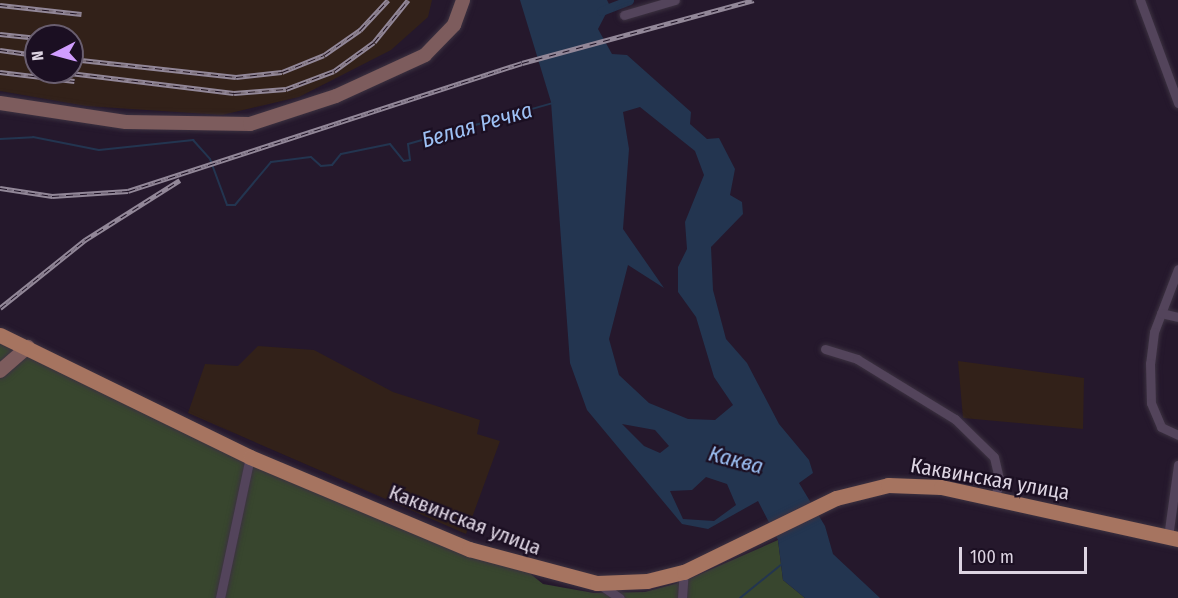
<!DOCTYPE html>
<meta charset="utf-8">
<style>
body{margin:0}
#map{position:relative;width:1178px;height:598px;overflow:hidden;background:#25182c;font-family:"Fira Sans Condensed",sans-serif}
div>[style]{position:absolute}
.industrial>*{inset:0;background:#322119}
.green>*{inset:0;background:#38462e}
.water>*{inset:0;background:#233550}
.stream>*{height:2px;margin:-1px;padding:0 1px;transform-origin:1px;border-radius:1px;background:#233550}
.canal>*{height:9px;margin:-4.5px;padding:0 4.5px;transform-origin:4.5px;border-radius:4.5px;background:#233550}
.roads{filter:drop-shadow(0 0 2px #3c3241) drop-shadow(0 0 2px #3c3241)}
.street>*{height:9px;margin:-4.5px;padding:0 4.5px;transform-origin:4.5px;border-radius:4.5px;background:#53445b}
.secondary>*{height:14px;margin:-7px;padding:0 7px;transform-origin:7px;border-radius:7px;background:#7d5c5d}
.primary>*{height:15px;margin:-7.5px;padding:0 7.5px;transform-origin:7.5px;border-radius:7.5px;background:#a67460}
.rail>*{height:4.5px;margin-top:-2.25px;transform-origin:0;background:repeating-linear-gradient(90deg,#1b0f22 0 7px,#928798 0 14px);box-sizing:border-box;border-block:2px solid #928798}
span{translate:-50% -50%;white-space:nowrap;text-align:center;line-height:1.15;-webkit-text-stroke:4.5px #1b0f22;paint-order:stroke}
.street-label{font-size:21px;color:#ddd4e2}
.water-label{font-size:22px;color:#9dc0f4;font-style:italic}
.north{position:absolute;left:24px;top:24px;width:60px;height:60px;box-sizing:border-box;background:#1b0f22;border:2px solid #695e6f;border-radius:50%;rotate:264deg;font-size:16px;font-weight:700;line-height:24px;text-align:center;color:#ddd4e2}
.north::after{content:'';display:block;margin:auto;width:21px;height:27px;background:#d09dff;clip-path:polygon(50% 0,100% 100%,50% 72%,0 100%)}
.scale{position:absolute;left:959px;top:547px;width:128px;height:27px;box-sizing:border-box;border:3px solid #ddd4e2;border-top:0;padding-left:8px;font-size:18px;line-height:21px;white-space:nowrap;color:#ddd4e2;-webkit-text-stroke:4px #1b0f22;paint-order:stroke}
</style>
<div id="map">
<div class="industrial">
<i style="clip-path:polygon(evenodd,0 0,432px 0,428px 17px,391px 50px,299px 97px,222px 115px,86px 106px,0 91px,0 0,36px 36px,72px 36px,72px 72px,36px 72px,36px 36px)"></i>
<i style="clip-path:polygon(258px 346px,314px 350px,393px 392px,480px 420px,477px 434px,500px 441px,466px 534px,188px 413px,205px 364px,238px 366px)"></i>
<i style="clip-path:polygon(958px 361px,1084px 378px,1083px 429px,963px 418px)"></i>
</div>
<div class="green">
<i style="clip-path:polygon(0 335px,103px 388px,522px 567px,543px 584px,594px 593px,645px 592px,682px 582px,778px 540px,783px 580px,805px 598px,0 598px)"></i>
</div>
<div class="water">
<i style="clip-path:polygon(evenodd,520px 0,607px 0,610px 6px,598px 29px,612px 54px,627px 55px,691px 112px,690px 124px,707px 139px,719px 138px,735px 169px,730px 195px,742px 202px,743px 214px,711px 247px,713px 290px,726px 339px,747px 363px,779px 424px,809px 460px,813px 473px,799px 483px,825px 526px,833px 554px,880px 598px,805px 598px,783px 580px,778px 540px,758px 501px,708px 529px,682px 524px,587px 410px,570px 363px,551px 102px,520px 0,640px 107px,695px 151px,704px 175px,685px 222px,687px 249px,678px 267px,678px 292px,696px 317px,714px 377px,733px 405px,715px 420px,688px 419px,649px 403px,619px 375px,609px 339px,628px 265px,664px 288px,623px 229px,629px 149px,623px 112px,640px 107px,520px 0,622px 424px,655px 430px,669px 446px,660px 453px,644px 446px,622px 424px,520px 0,706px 477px,727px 484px,736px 505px,714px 521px,683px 519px,670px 491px,692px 490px,706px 477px)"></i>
</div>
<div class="stream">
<i style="left:0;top:139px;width:33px;rotate:-3deg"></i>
<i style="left:33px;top:137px;width:67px;rotate:11.1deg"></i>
<i style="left:99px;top:150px;width:95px;rotate:-6.1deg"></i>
<i style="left:193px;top:140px;width:25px;rotate:48deg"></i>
<i style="left:210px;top:159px;width:49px;rotate:69.7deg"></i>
<i style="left:227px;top:205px;width:8px"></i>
<i style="left:235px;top:205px;width:56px;rotate:-50.1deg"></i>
<i style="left:271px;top:162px;width:40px;rotate:-7.1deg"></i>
<i style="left:311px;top:157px;width:13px;rotate:42deg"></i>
<i style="left:321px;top:166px;width:11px;rotate:-5deg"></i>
<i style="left:332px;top:165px;width:14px;rotate:-51deg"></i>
<i style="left:341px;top:154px;width:50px;rotate:-11.5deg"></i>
<i style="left:390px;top:144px;width:22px;rotate:51deg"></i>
<i style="left:404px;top:161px;width:6px;rotate:-9deg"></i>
<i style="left:410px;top:160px;width:16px;rotate:-97deg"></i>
<i style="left:408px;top:144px;width:151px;rotate:-15.8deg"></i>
<i style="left:740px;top:598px;width:54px;rotate:-39deg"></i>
</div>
<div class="canal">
<i style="left:601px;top:11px;width:30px;rotate:-21deg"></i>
</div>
<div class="roads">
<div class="street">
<i style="left:1140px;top:0;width:110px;rotate:69.7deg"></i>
<i style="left:624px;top:15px;width:53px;rotate:-16.4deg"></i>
<i style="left:1178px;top:269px;width:67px;rotate:110.9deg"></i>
<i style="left:1154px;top:332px;width:31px;rotate:97deg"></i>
<i style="left:1150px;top:363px;width:40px;rotate:88.6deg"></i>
<i style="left:1151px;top:403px;width:26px;rotate:67deg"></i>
<i style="left:1161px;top:427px;width:19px;rotate:25deg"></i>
<i style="left:1161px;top:313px;width:17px;rotate:13deg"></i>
<i style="left:825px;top:349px;width:34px;rotate:17deg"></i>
<i style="left:857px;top:359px;width:115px;rotate:31.5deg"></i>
<i style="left:955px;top:419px;width:54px;rotate:44.3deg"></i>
<i style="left:994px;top:457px;width:26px;rotate:77deg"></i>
<i style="left:1000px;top:482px;width:17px;rotate:111deg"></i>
<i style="left:1168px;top:537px;width:73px;rotate:-82.1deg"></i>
<i style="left:599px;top:584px;width:25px;rotate:34deg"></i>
<i style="left:220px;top:598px;width:144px;rotate:-78deg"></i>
<i style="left:682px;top:598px;width:26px;rotate:-86deg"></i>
</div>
<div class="secondary">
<i style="left:0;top:103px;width:127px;rotate:8.6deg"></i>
<i style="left:126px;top:122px;width:124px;rotate:0.9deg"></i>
<i style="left:250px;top:124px;width:90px;rotate:-18deg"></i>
<i style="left:336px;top:96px;width:98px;rotate:-24.7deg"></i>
<i style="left:425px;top:55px;width:42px;rotate:-46deg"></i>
<i style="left:454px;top:25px;width:27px;rotate:-70deg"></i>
<i style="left:0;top:371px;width:37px;rotate:-41deg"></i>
</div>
<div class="primary">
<i style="left:0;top:335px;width:278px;rotate:26deg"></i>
<i style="left:250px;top:457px;width:238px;rotate:22.8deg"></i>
<i style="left:469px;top:549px;width:132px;rotate:14.9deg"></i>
<i style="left:597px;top:583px;width:50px;rotate:-2.3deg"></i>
<i style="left:647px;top:581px;width:38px;rotate:-14deg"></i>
<i style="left:684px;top:572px;width:169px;rotate:-26deg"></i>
<i style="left:836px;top:498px;width:54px;rotate:-14deg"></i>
<i style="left:888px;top:485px;width:53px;rotate:2.2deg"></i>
<i style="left:941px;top:487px;width:243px;rotate:12.4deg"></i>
</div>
</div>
<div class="rail">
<i style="left:0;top:5px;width:82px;rotate:6.3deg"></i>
<i style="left:0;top:34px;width:36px;rotate:6deg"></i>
<i style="left:0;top:50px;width:36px;rotate:8deg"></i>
<i style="left:72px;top:59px;width:165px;rotate:6.3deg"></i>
<i style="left:236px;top:77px;width:46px;rotate:-6.2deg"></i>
<i style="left:282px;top:72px;width:45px;rotate:-22deg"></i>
<i style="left:324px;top:55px;width:44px;rotate:-34.8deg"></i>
<i style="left:360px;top:30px;width:41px;rotate:-47deg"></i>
<i style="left:0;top:72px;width:75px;rotate:6.9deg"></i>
<i style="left:62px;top:72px;width:173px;rotate:7deg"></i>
<i style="left:234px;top:93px;width:52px;rotate:-4.4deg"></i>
<i style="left:286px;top:89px;width:51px;rotate:-20.6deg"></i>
<i style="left:334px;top:71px;width:49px;rotate:-35.9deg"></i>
<i style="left:374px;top:42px;width:54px;rotate:-51deg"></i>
<i style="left:0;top:188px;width:53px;rotate:8.7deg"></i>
<i style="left:52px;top:196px;width:76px;rotate:-3.8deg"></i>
<i style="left:128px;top:191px;width:414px;rotate:-18deg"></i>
<i style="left:522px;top:63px;width:240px;rotate:-15.2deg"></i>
<i style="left:0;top:308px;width:109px;rotate:-38.7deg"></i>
<i style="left:85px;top:240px;width:112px;rotate:-32.3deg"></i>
</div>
<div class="street-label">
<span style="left:990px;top:479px;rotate:10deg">Каквинская улица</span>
<span style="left:465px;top:520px;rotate:21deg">Каквинская улица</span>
</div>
<div class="water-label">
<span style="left:477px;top:125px;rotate:-16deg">Белая Речка</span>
<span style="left:736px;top:460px;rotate:15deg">Каква</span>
</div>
<div class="north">N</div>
<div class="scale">100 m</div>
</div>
